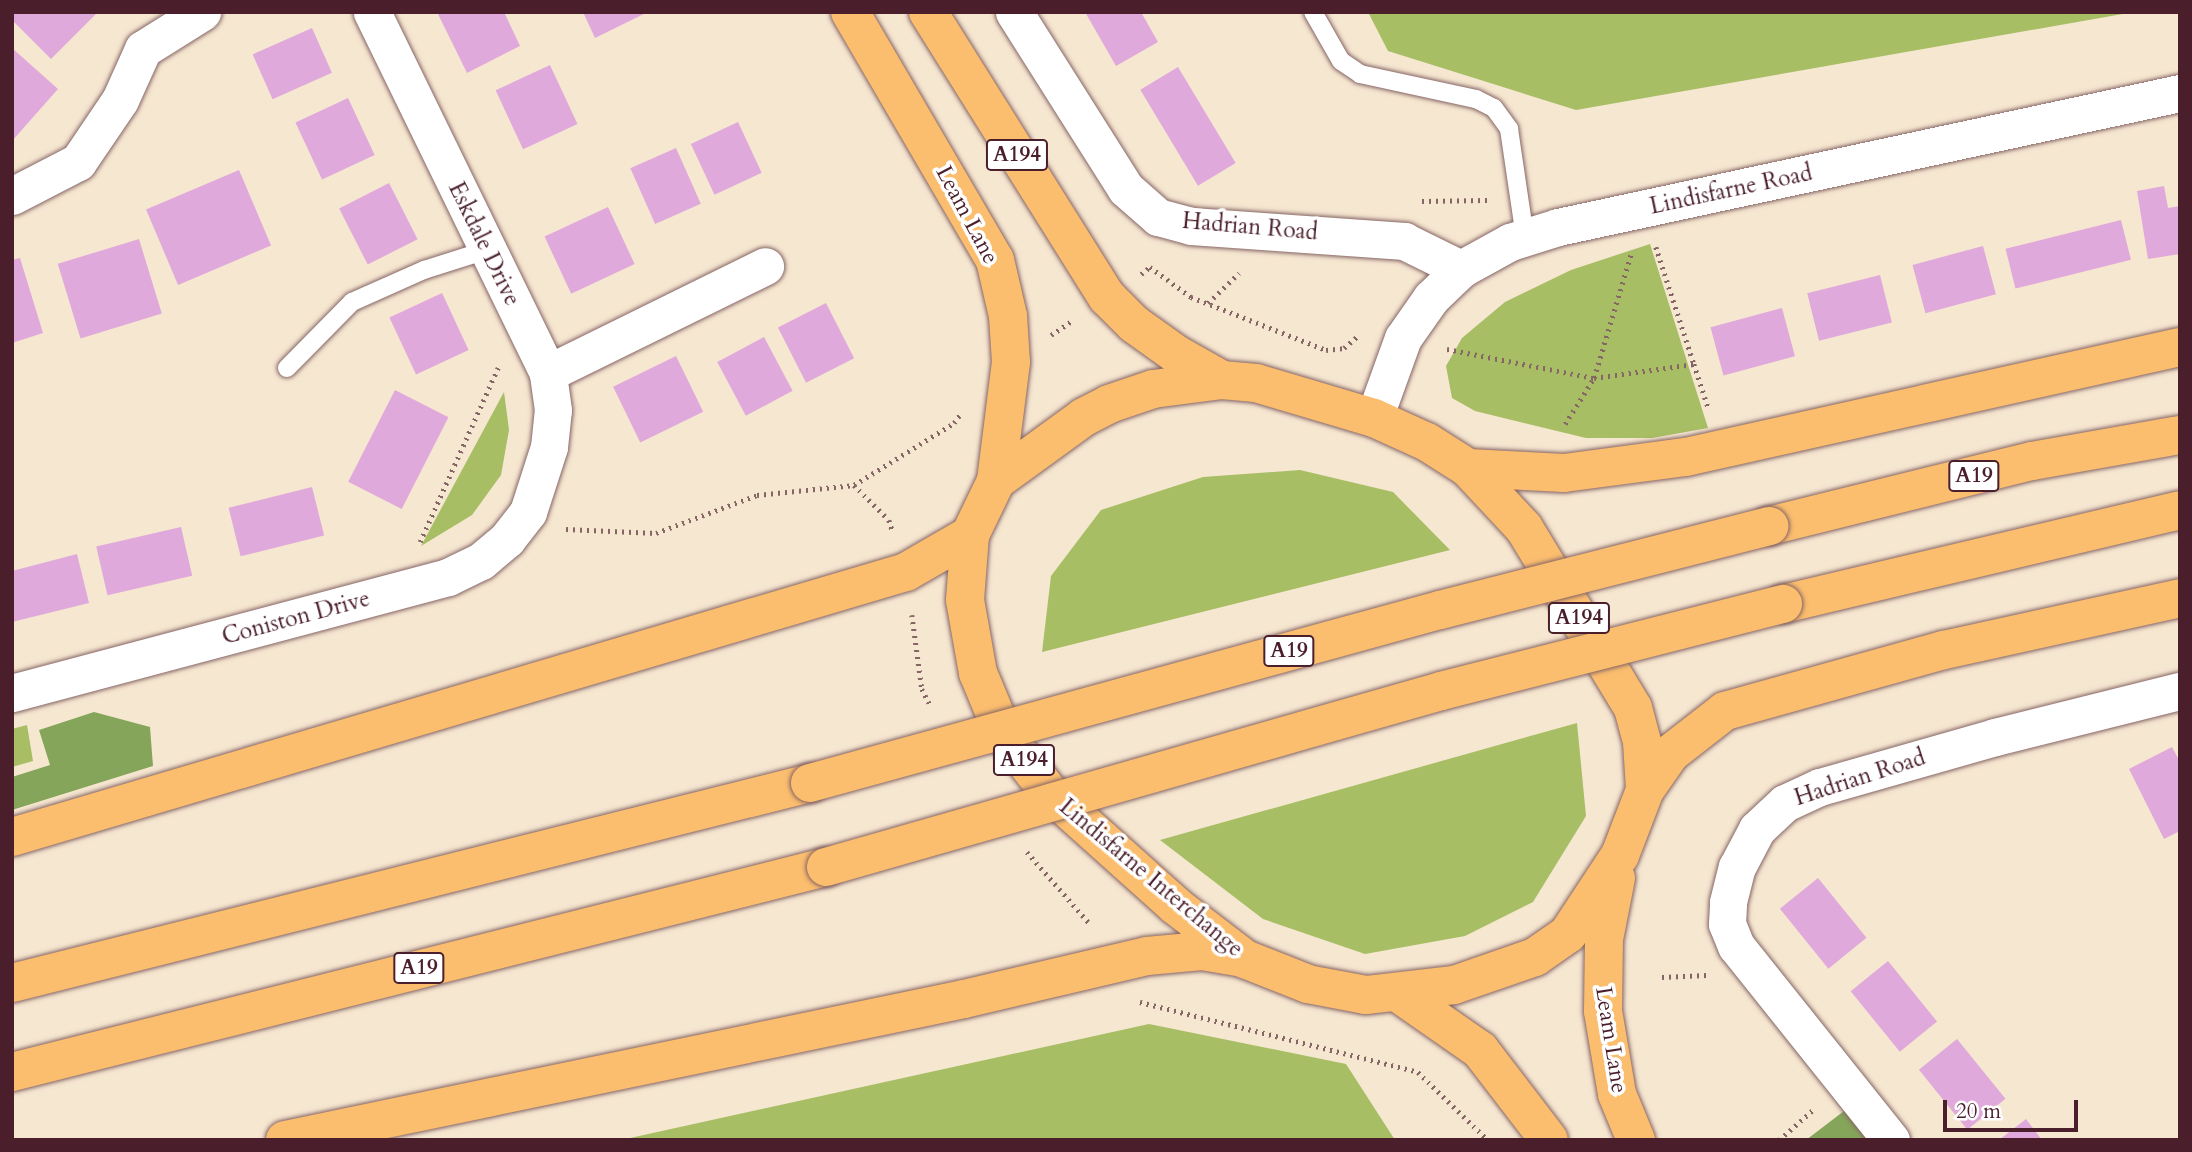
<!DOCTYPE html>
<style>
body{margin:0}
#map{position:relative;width:2192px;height:1152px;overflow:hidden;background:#f6e7d1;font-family:Cardo,serif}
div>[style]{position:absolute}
.green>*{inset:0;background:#a7be64}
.forest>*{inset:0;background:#85a55a}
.building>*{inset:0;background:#e0a9db;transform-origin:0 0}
.path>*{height:4.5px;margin-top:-2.25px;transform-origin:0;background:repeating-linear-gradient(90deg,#866565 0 2px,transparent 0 7px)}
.roads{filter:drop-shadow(0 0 2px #866565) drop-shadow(0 0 2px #866565)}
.lane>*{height:18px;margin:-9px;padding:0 9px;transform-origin:9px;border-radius:9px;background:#fff}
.street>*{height:37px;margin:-18.5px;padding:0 18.5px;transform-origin:18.5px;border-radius:18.5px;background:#fff}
.highway>*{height:38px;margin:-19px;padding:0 19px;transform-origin:19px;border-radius:19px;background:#fbbd6e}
.bridges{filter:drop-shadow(0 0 2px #866565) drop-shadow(0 0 2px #866565)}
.highway-bridge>*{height:38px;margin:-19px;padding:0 19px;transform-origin:19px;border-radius:19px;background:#fbbd6e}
span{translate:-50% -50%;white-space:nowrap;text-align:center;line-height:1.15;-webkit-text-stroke:7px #fff;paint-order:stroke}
.shield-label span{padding:2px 5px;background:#fff;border:2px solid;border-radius:5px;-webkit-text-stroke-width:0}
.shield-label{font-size:21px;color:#4a1f2b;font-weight:700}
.street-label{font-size:23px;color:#4a1f2b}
.frame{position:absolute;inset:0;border:14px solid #4a1f2b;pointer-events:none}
.scale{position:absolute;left:1943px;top:1100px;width:135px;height:32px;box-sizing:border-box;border:4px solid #4a1f2b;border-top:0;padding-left:9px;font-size:21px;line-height:24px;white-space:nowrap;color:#4a1f2b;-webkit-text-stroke:5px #fff;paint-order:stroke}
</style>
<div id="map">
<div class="green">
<i style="clip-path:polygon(1368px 12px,2134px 12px,1576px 110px,1388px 51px)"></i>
<i style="clip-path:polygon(1650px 244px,1708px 428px,1652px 438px,1586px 438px,1475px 411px,1452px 398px,1446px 366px,1462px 338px,1505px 302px,1571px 270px)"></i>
<i style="clip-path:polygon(504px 392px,509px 430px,501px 475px,472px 515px,421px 546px)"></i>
<i style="clip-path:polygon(1300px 470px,1393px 492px,1450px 550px,1042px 652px,1051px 576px,1101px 510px,1203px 477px)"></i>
<i style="clip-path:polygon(1577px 723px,1586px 816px,1533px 902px,1465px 936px,1365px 954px,1263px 919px,1160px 840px)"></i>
<i style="clip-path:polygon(27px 725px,33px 761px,12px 767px,12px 729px)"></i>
<i style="clip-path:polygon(1149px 1024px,1346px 1064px,1395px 1140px,621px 1140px)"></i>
</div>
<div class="forest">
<i style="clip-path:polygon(94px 712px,150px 727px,153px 766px,12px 810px,12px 777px,50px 765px,39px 730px)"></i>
<i style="clip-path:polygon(1844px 1111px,1867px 1140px,1806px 1140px)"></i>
</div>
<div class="building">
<i style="clip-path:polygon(12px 12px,98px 12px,51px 59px,12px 20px)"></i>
<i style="clip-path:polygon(437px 12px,504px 12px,520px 46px,467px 73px)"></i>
<i style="clip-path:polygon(583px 12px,648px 12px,595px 38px)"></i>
<i style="clip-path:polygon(1085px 12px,1141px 12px,1158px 42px,1116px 66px)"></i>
<i style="left:312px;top:28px;width:49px;height:65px;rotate:66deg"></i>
<i style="clip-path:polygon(12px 48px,58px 89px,12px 141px)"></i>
<i style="left:550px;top:65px;width:65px;height:60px;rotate:65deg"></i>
<i style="left:1178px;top:67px;width:112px;height:44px;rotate:59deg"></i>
<i style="left:348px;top:98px;width:63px;height:58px;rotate:65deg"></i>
<i style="left:738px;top:122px;width:56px;height:52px;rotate:65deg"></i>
<i style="left:676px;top:148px;width:61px;height:50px;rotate:66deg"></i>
<i style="left:239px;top:170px;width:82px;height:101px;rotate:67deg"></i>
<i style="left:389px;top:183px;width:63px;height:56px;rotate:63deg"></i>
<i style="clip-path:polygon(2164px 186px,2168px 208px,2180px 206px,2180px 254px,2148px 259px,2137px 191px)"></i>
<i style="left:608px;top:207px;width:63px;height:70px;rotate:65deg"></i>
<i style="left:2121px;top:220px;width:41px;height:119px;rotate:76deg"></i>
<i style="left:139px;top:239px;width:78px;height:85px;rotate:73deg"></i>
<i style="left:1983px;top:246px;width:50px;height:73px;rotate:75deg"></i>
<i style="clip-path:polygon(20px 258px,43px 333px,12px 343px,12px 260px)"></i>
<i style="left:1880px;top:275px;width:49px;height:75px;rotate:76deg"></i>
<i style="left:442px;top:293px;width:63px;height:58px;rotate:65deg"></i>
<i style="left:826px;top:303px;width:62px;height:54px;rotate:63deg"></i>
<i style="left:1782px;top:308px;width:50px;height:74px;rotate:75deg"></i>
<i style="left:764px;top:337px;width:61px;height:53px;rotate:62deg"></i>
<i style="left:676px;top:356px;width:62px;height:70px;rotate:64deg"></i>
<i style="left:395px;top:390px;width:60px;height:103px;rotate:27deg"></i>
<i style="left:312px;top:487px;width:50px;height:86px;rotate:76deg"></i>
<i style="left:181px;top:527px;width:50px;height:87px;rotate:77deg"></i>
<i style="clip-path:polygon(77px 554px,89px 603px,12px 622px,12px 571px)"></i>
<i style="clip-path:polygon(2172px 747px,2180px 762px,2180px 831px,2164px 839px,2129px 769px)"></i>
<i style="left:1818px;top:878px;width:77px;height:49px;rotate:51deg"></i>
<i style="left:1888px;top:961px;width:78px;height:48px;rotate:51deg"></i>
<i style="left:1957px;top:1039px;width:77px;height:49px;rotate:51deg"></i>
<i style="clip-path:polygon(2026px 1119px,2042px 1140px,1999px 1140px)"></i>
</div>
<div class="path">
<i style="left:1422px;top:201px;width:65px;rotate:-0.9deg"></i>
<i style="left:1656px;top:247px;width:123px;rotate:72deg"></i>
<i style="left:1141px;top:274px;width:11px;rotate:-38deg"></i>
<i style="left:1150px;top:267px;width:51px;rotate:36.2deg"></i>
<i style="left:1191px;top:297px;width:145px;rotate:21.4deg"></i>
<i style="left:1326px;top:350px;width:18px;rotate:-6deg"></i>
<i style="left:1344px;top:348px;width:18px;rotate:-41deg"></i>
<i style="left:1208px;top:303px;width:43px;rotate:-44.1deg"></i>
<i style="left:1051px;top:335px;width:27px;rotate:-34deg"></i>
<i style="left:1447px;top:349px;width:150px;rotate:11.2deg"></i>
<i style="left:1594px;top:378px;width:101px;rotate:-8deg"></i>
<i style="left:1694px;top:364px;width:48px;rotate:71.9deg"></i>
<i style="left:1565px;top:424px;width:54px;rotate:-57.8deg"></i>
<i style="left:1594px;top:378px;width:129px;rotate:-73.4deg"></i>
<i style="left:854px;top:485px;width:49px;rotate:45deg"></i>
<i style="left:889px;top:520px;width:13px;rotate:72deg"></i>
<i style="left:566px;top:529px;width:90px;rotate:2.5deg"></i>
<i style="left:656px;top:533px;width:108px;rotate:-20.6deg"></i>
<i style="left:757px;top:495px;width:98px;rotate:-5.9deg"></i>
<i style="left:854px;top:485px;width:118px;rotate:-31.8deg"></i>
<i style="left:954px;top:423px;width:12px;rotate:-55deg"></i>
<i style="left:420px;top:542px;width:191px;rotate:-65.9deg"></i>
<i style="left:912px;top:615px;width:75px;rotate:82.3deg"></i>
<i style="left:922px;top:689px;width:18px;rotate:63deg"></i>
<i style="left:1027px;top:852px;width:97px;rotate:48.8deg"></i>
<i style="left:1662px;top:977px;width:45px;rotate:-2.5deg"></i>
<i style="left:1140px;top:1002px;width:287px;rotate:14.1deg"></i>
<i style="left:1418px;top:1072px;width:98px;rotate:44.2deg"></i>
<i style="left:1779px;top:1140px;width:48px;rotate:-41.6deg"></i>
</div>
<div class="roads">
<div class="lane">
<i style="left:1313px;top:12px;width:56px;rotate:60.3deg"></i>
<i style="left:1341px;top:61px;width:23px;rotate:34deg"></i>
<i style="left:1360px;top:74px;width:119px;rotate:12.2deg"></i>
<i style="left:1476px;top:99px;width:20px;rotate:27deg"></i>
<i style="left:1494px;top:108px;width:26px;rotate:54deg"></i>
<i style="left:1509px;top:129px;width:109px;rotate:81.6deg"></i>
<i style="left:287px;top:368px;width:93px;rotate:-45.4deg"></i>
<i style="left:352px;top:302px;width:79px;rotate:-24deg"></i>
<i style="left:424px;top:270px;width:66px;rotate:-17.6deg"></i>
</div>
<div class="street">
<i style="left:1014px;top:12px;width:209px;rotate:57.7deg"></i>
<i style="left:1126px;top:189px;width:43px;rotate:41.2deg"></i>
<i style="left:1158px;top:217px;width:34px;rotate:15deg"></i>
<i style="left:1191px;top:226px;width:214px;rotate:4deg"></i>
<i style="left:1404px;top:241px;width:64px;rotate:26.2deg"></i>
<i style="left:12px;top:196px;width:74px;rotate:-27.3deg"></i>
<i style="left:78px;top:162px;width:75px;rotate:-55.9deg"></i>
<i style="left:120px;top:100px;width:56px;rotate:-65.7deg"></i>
<i style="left:143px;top:49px;width:70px;rotate:-32.1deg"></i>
<i style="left:548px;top:373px;width:242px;rotate:-26.2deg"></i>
<i style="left:1374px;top:418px;width:85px;rotate:-70.1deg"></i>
<i style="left:1403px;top:338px;width:49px;rotate:-55deg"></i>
<i style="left:1431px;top:298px;width:42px;rotate:-44deg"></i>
<i style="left:1461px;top:269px;width:56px;rotate:-28.9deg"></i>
<i style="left:1510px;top:242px;width:50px;rotate:-17.4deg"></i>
<i style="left:1558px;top:227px;width:636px;rotate:-12.16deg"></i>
<i style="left:12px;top:693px;width:451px;rotate:-14.9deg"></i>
<i style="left:448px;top:577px;width:37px;rotate:-26deg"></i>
<i style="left:481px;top:561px;width:34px;rotate:-40deg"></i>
<i style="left:507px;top:539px;width:34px;rotate:-52deg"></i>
<i style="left:528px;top:512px;width:68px;rotate:-72.1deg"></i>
<i style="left:549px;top:447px;width:37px;rotate:-84deg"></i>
<i style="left:553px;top:410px;width:37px;rotate:-98deg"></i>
<i style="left:548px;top:373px;width:402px;rotate:-116deg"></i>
<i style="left:1891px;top:1140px;width:248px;rotate:-128.6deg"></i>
<i style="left:1736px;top:946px;width:24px;rotate:-112deg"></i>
<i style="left:1727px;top:924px;width:22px;rotate:-87deg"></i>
<i style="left:1728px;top:902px;width:36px;rotate:-76deg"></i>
<i style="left:1737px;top:867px;width:43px;rotate:-62.2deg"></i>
<i style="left:1757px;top:829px;width:38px;rotate:-43deg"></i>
<i style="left:1785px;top:803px;width:38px;rotate:-25deg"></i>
<i style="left:1820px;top:787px;width:182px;rotate:-15.9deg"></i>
<i style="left:1995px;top:737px;width:191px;rotate:-14deg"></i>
</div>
<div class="highway">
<i style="left:850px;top:12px;width:287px;rotate:59.7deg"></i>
<i style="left:995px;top:260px;width:57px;rotate:76.9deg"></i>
<i style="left:1008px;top:316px;width:46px;rotate:86.3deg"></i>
<i style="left:1011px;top:362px;width:120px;rotate:97.2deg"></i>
<i style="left:928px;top:12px;width:337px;rotate:57.9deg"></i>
<i style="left:1107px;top:297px;width:38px;rotate:45deg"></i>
<i style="left:1134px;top:324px;width:52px;rotate:35.5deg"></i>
<i style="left:1176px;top:354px;width:53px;rotate:29.5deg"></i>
<i style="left:1222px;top:380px;width:34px;rotate:5deg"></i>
<i style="left:1256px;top:383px;width:123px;rotate:16.5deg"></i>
<i style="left:1374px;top:418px;width:58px;rotate:24.4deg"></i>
<i style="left:1427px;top:442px;width:49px;rotate:32.4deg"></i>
<i style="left:1468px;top:468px;width:82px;rotate:47deg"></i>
<i style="left:1524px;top:528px;width:210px;rotate:58.8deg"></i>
<i style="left:1633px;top:708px;width:35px;rotate:75deg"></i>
<i style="left:1642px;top:742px;width:48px;rotate:86.4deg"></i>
<i style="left:1645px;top:790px;width:70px;rotate:111deg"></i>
<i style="left:1620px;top:855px;width:95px;rotate:123.4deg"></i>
<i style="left:1568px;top:934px;width:40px;rotate:145.1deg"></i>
<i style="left:1535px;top:957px;width:86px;rotate:160.9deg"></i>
<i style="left:1454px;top:985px;width:89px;rotate:173.5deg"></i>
<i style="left:1366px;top:995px;width:59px;rotate:-169.3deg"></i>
<i style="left:1308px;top:984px;width:68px;rotate:-158.4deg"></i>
<i style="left:1245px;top:959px;width:87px;rotate:-142.5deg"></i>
<i style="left:1176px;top:906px;width:171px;rotate:-138.1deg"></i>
<i style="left:1049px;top:792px;width:75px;rotate:-127.9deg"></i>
<i style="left:1003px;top:733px;width:65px;rotate:-112.6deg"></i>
<i style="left:978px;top:673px;width:74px;rotate:-100.1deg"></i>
<i style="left:965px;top:600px;width:65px;rotate:-85.6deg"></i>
<i style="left:970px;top:535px;width:60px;rotate:-64.3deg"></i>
<i style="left:996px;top:481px;width:109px;rotate:-36deg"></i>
<i style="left:1084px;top:417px;width:28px;rotate:-27deg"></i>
<i style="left:1109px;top:404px;width:46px;rotate:-18.8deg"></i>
<i style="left:1153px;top:389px;width:70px;rotate:-7.4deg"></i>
<i style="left:1468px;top:468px;width:96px;rotate:3deg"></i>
<i style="left:1564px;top:473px;width:123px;rotate:-7.5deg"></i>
<i style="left:1686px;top:457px;width:506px;rotate:-12.55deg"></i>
<i style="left:1769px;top:526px;width:271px;rotate:-13.9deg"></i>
<i style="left:2032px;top:461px;width:150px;rotate:-10deg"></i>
<i style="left:1783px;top:604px;width:408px;rotate:-13.3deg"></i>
<i style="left:1645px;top:790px;width:45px;rotate:-54.9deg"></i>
<i style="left:1671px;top:753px;width:68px;rotate:-37.9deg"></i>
<i style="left:1725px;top:711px;width:227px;rotate:-15.6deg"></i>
<i style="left:1944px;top:650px;width:242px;rotate:-12.4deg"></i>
<i style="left:12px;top:837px;width:932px;rotate:-16.51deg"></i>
<i style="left:906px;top:572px;width:74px;rotate:-30deg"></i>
<i style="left:1616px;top:878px;width:62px;rotate:101.1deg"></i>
<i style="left:1604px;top:939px;width:72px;rotate:90.8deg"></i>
<i style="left:1603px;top:1011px;width:84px;rotate:80.4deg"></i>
<i style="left:1617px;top:1094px;width:50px;rotate:67.6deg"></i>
<i style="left:12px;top:983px;width:823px;rotate:-14.07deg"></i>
<i style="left:1398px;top:993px;width:100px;rotate:34.8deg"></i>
<i style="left:1480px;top:1050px;width:113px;rotate:52.5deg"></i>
<i style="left:12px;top:1072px;width:839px;rotate:-14.14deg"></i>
<i style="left:285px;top:1140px;width:693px;rotate:-11.73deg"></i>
<i style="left:964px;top:999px;width:188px;rotate:-13.2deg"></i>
<i style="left:1147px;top:956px;width:55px;rotate:-5.2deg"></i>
<i style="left:1202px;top:951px;width:42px;rotate:9.7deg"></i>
</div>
</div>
<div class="bridges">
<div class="highway-bridge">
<i style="left:810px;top:783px;width:653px;rotate:-15.36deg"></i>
<i style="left:1440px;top:610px;width:340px;rotate:-14.3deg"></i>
<i style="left:826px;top:867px;width:640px;rotate:-15.97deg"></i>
<i style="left:1441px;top:691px;width:353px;rotate:-14.3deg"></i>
</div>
</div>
<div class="shield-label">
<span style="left:1017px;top:155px">A194</span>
<span style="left:1974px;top:476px">A19</span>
<span style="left:1579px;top:618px">A194</span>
<span style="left:1289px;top:651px">A19</span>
<span style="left:1024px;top:760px">A194</span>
<span style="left:419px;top:968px">A19</span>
</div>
<div class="street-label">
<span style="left:1731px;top:190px;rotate:-12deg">Lindisfarne Road</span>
<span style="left:967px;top:215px;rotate:62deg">Leam Lane</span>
<span style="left:1250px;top:227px;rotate:5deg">Hadrian Road</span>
<span style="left:484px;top:244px;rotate:64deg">Eskdale Drive</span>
<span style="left:296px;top:618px;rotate:-15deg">Coniston Drive</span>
<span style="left:1860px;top:778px;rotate:-18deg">Hadrian Road</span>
<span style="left:1151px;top:878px;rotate:40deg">Lindisfarne Interchange</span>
<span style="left:1611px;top:1040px;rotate:81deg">Leam Lane</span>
</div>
<div class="frame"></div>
<div class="scale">20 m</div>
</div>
